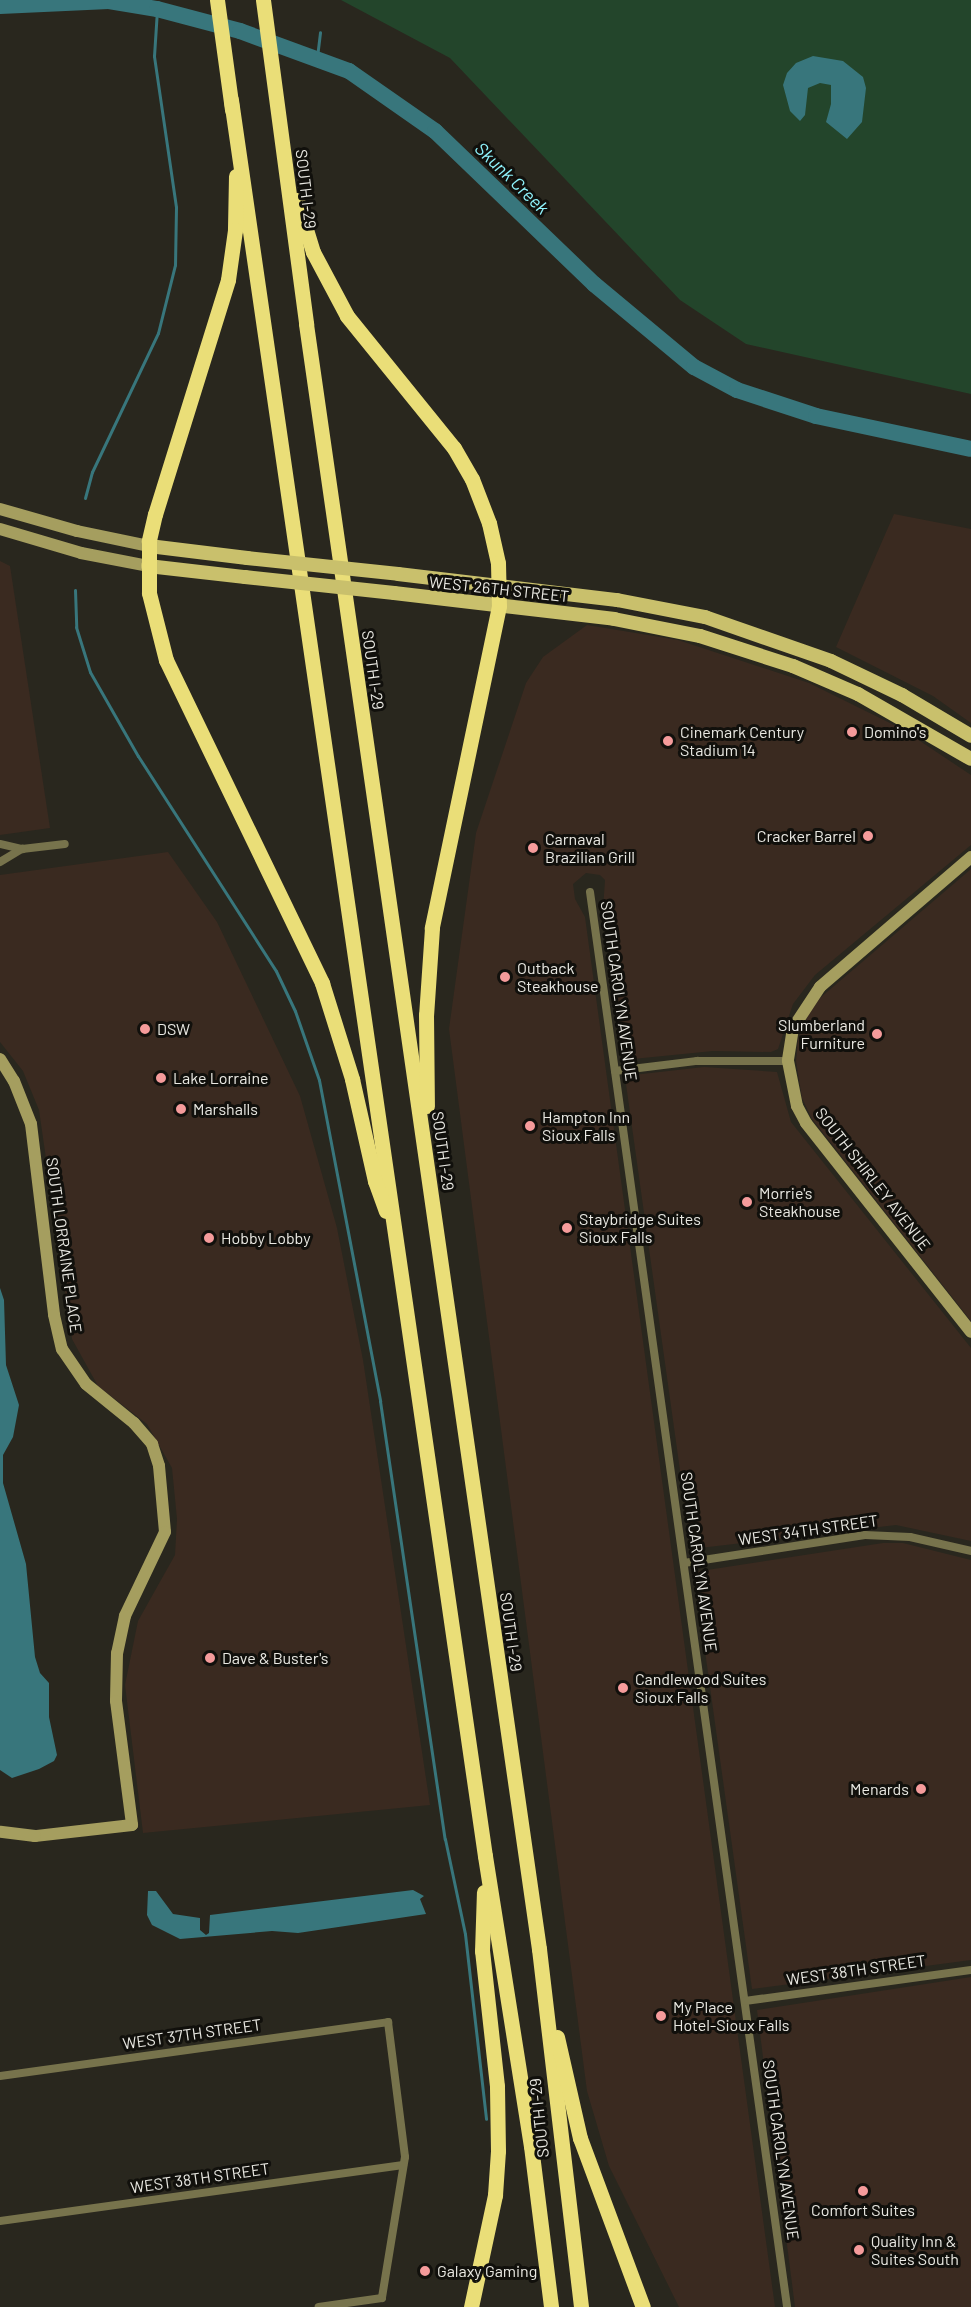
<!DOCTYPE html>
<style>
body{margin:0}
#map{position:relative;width:971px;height:2307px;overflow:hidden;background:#29271e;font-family:Barlow,sans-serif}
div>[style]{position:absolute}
.commercial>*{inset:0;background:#3a2a20}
.green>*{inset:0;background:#23452b}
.water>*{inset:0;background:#38767c}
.stream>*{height:3px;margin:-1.5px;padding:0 1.5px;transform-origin:1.5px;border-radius:1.5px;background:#38767c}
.river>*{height:16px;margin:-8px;padding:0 8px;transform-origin:8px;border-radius:8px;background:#38767c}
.street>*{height:8px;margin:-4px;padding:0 4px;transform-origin:4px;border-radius:4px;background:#77734c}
.secondary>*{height:12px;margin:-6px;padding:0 6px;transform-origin:6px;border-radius:6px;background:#a59e5f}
.primary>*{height:14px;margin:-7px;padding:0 7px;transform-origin:7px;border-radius:7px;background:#c9c06c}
.highway>*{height:15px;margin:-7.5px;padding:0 7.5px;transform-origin:7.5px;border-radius:7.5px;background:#eade78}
.primary-bridge>*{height:14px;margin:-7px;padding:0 7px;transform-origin:7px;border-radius:7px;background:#c9c06c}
.dots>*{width:16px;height:16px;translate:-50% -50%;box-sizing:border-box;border:3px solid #11100c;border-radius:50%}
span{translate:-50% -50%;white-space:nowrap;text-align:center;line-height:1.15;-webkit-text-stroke:6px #11100c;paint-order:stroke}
.street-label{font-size:16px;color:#eae9e3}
.poi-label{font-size:16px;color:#eae9e3}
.left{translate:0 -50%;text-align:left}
.right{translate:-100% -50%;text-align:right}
.water-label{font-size:18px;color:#8ff3fc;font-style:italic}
</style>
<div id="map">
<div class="commercial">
<i style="clip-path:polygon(894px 514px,971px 529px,971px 723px,933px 696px,836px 647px)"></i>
<i style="clip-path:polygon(0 561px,10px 566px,50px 828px,0 835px)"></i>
<i style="clip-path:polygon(587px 625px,678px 640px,809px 683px,902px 729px,971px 775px,971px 845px,815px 975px,793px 1004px,778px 1049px,771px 1052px,713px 1051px,623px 1060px,603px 909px,605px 880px,600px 875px,586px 873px,573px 884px,575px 899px,585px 917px,775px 2307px,679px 2307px,609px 2166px,587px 2091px,449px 1029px,476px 833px,526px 683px,543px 657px)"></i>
<i style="clip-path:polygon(168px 852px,217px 922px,300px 1096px,337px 1228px,363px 1360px,430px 1805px,143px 1833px,125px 1685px,138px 1621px,175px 1555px,177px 1519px,172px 1468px,147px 1424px,98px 1386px,72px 1339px,39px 1110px,23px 1071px,0 1042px,0 875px)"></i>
<i style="clip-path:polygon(971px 869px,971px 1321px,812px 1119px,802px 1098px,796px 1061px,798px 1040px,808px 1015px,820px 998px)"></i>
<i style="clip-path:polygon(704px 1067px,777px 1072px,791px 1122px,971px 1348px,971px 1541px,896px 1525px,691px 1549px,626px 1084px,633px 1075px)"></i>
<i style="clip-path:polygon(883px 1543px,903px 1543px,971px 1560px,971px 1960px,752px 1989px,694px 1572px)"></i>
<i style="clip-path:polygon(971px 1977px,971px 2307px,795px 2307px,757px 2010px)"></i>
</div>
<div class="green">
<i style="clip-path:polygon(341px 0,971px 0,971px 394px,746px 344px,680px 300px,450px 58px)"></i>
</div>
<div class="water">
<i style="clip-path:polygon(813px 56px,843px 61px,863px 77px,866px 88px,862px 122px,847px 139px,826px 122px,831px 104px,831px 85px,820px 83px,808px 88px,805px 115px,800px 121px,790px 111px,783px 85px,787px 73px,796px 63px)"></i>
<i style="clip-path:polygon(0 1288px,4px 1300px,6px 1365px,19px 1405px,13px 1437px,3px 1455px,3px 1483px,26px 1564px,35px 1657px,40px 1673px,49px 1683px,49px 1717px,57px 1755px,54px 1761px,39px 1769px,12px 1778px,0 1770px)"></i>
<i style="clip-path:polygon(413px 1890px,424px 1896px,420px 1899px,426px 1914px,298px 1933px,272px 1931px,180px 1939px,152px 1925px,147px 1915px,148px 1891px,156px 1891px,173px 1914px,200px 1918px,200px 1930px,206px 1935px,209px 1933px,210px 1915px)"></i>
</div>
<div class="stream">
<i style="left:317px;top:57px;width:25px;rotate:-83deg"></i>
<i style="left:85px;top:498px;width:27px;rotate:-75deg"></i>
<i style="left:92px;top:472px;width:154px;rotate:-64.6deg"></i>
<i style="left:158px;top:333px;width:70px;rotate:-76deg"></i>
<i style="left:175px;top:265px;width:58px;rotate:-89deg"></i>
<i style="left:176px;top:207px;width:153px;rotate:-98.3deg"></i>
<i style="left:154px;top:56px;width:47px;rotate:-86.3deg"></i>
<i style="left:75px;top:590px;width:37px;rotate:88deg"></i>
<i style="left:76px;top:627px;width:47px;rotate:72.7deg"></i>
<i style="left:90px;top:672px;width:97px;rotate:60.3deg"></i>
<i style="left:138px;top:756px;width:255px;rotate:57.3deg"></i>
<i style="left:276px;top:971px;width:44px;rotate:64.6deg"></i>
<i style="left:295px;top:1011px;width:73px;rotate:70.8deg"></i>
<i style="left:319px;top:1080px;width:327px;rotate:79.2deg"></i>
<i style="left:380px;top:1401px;width:443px;rotate:81.6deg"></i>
<i style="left:445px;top:1839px;width:97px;rotate:78.1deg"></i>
<i style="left:465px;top:1934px;width:186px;rotate:83.5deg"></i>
</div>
<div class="river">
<i style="left:0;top:6px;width:109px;rotate:-2.6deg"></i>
<i style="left:109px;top:1px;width:49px;rotate:9.5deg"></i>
<i style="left:157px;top:9px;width:86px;rotate:14.8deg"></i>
<i style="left:240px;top:31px;width:116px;rotate:20.2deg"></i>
<i style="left:349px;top:71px;width:105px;rotate:34.9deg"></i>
<i style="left:435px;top:131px;width:221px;rotate:43.9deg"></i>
<i style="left:594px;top:284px;width:130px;rotate:39.7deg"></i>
<i style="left:694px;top:367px;width:49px;rotate:28.1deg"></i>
<i style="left:737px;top:390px;width:83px;rotate:18.2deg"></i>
<i style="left:816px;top:416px;width:158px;rotate:12deg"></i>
</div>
<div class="street">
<i style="left:0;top:844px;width:23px;rotate:13deg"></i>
<i style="left:22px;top:849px;width:43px;rotate:-6.6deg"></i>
<i style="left:0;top:862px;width:26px;rotate:-31deg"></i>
<i style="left:590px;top:892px;width:1429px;rotate:82.07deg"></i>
<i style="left:615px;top:1071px;width:83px;rotate:-7deg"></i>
<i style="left:697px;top:1061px;width:91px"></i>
<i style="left:684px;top:1563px;width:183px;rotate:-8.8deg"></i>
<i style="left:865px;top:1535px;width:45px;rotate:2.5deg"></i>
<i style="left:910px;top:1537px;width:63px;rotate:12.9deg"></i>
<i style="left:745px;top:2001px;width:228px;rotate:-7.8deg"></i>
<i style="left:0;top:2076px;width:392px;rotate:-7.9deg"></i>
<i style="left:388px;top:2022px;width:136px;rotate:82.8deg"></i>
<i style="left:405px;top:2157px;width:143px;rotate:99.3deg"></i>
<i style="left:382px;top:2298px;width:64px;rotate:171.9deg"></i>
<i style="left:0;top:2221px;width:407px;rotate:-7.9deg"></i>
</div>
<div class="secondary">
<i style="left:0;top:509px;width:80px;rotate:15.9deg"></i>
<i style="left:77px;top:531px;width:74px;rotate:11.8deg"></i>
<i style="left:0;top:529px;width:84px;rotate:16.5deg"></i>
<i style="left:81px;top:553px;width:68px;rotate:11deg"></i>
<i style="left:971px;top:857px;width:199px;rotate:139.3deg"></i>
<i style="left:820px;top:987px;width:49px;rotate:123.4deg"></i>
<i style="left:793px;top:1028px;width:33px;rotate:99deg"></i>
<i style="left:788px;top:1061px;width:46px;rotate:78.7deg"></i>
<i style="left:797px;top:1106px;width:19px;rotate:62deg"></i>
<i style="left:806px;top:1123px;width:266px;rotate:51.7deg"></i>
<i style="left:0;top:1059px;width:26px;rotate:58deg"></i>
<i style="left:14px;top:1081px;width:46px;rotate:68.4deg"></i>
<i style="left:31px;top:1124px;width:192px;rotate:83.1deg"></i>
<i style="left:54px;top:1315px;width:35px;rotate:77deg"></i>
<i style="left:62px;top:1349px;width:42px;rotate:55.6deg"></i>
<i style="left:86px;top:1384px;width:62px;rotate:39.1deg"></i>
<i style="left:134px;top:1423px;width:28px;rotate:49deg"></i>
<i style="left:152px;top:1444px;width:23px;rotate:72deg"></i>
<i style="left:159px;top:1466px;width:66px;rotate:84.8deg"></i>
<i style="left:165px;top:1532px;width:93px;rotate:115.5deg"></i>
<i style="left:125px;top:1616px;width:38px;rotate:102deg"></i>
<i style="left:117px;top:1653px;width:48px;rotate:91.2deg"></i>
<i style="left:116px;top:1701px;width:125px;rotate:82.6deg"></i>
<i style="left:132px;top:1825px;width:98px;rotate:173.5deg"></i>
<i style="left:35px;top:1836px;width:35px;rotate:-173deg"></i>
</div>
<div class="primary">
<i style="left:149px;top:546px;width:99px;rotate:7deg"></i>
<i style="left:148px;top:566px;width:98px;rotate:6.5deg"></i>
<i style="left:398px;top:574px;width:221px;rotate:6.8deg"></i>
<i style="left:617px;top:600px;width:90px;rotate:10.9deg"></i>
<i style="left:705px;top:617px;width:133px;rotate:19.2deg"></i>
<i style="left:831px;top:661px;width:79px;rotate:25.6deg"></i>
<i style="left:902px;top:695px;width:80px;rotate:30.7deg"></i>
<i style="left:394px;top:593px;width:222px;rotate:6.7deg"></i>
<i style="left:614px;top:619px;width:88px;rotate:11.2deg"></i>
<i style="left:700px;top:636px;width:98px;rotate:17.9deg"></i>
<i style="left:793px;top:666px;width:71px;rotate:23.3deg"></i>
<i style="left:858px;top:694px;width:130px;rotate:29.9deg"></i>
</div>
<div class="highway">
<i style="left:217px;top:0;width:111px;rotate:82.2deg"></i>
<i style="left:263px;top:0;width:327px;rotate:82.4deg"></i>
<i style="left:306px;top:324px;width:1642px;rotate:81.84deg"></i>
<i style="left:539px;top:1949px;width:360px;rotate:83.3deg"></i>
<i style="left:231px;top:100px;width:1774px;rotate:81.77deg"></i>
<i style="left:485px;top:1856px;width:294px;rotate:81deg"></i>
<i style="left:531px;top:2146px;width:162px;rotate:82.9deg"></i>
<i style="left:236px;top:176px;width:54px;rotate:91.1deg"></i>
<i style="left:235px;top:230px;width:50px;rotate:98deg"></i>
<i style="left:228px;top:280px;width:245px;rotate:107.3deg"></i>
<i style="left:155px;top:514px;width:28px;rotate:103deg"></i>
<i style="left:149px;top:541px;width:52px;rotate:90deg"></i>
<i style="left:149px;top:593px;width:69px;rotate:75.8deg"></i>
<i style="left:166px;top:660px;width:359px;rotate:64.2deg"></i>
<i style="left:322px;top:983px;width:101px;rotate:72.6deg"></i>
<i style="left:352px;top:1079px;width:105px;rotate:77.3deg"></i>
<i style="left:375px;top:1181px;width:32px;rotate:70deg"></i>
<i style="left:297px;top:200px;width:54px;rotate:72.9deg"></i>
<i style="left:313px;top:252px;width:72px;rotate:62deg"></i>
<i style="left:347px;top:316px;width:170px;rotate:51deg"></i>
<i style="left:454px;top:448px;width:36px;rotate:60deg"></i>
<i style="left:472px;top:479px;width:47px;rotate:68.9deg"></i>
<i style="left:489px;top:523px;width:41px;rotate:77.3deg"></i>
<i style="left:498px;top:563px;width:43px;rotate:88.7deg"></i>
<i style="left:499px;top:606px;width:329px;rotate:101.8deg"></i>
<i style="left:432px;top:928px;width:87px;rotate:93.9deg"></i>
<i style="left:426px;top:1015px;width:91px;rotate:89.4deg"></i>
<i style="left:557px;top:2037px;width:104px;rotate:77.2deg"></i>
<i style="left:580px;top:2138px;width:180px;rotate:69.6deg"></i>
<i style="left:471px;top:2307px;width:115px;rotate:-77.9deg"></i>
<i style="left:495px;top:2195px;width:44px;rotate:-86.1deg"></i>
<i style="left:498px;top:2151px;width:65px;rotate:-90.9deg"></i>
<i style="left:497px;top:2086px;width:136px;rotate:-96.3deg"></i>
<i style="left:482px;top:1951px;width:59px;rotate:-88.1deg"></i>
</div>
<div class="primary-bridge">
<i style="left:247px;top:558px;width:152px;rotate:6deg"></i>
<i style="left:245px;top:577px;width:150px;rotate:6.1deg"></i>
</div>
<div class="dots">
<i style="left:852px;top:732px;background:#f59b9b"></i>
<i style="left:668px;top:741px;background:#f59b9b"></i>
<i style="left:868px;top:836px;background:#f59b9b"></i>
<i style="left:533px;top:848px;background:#f59b9b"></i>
<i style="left:505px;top:977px;background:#f59b9b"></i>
<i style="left:145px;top:1029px;background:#f59b9b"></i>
<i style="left:877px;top:1034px;background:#f59b9b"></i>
<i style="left:161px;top:1078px;background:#f59b9b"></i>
<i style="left:181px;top:1109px;background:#f59b9b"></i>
<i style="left:530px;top:1126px;background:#f59b9b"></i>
<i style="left:747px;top:1202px;background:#f59b9b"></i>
<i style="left:567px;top:1228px;background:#f59b9b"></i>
<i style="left:209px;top:1238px;background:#f59b9b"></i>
<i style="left:210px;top:1658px;background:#f59b9b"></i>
<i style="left:623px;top:1688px;background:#f59b9b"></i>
<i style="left:921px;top:1789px;background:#f59b9b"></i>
<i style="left:661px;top:2016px;background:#f59b9b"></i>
<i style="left:863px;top:2191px;background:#f59b9b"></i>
<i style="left:859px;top:2250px;background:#f59b9b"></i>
<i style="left:425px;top:2271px;background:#f59b9b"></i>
</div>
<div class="street-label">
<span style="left:306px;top:189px;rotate:83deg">SOUTH I-29</span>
<span style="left:499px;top:589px;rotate:6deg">WEST 26TH STREET</span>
<span style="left:373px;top:670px;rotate:82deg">SOUTH I-29</span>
<span style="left:619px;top:991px;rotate:82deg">SOUTH CAROLYN AVENUE</span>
<span style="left:443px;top:1151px;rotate:82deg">SOUTH I-29</span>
<span style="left:873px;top:1179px;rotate:52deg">SOUTH SHIRLEY AVENUE</span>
<span style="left:64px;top:1245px;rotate:82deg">SOUTH LORRAINE PLACE</span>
<span style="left:808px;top:1530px;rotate:-8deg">WEST 34TH STREET</span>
<span style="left:699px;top:1562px;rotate:82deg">SOUTH CAROLYN AVENUE</span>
<span style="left:511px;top:1632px;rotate:82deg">SOUTH I-29</span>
<span style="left:856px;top:1970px;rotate:-8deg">WEST 38TH STREET</span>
<span style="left:192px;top:2034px;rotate:-8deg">WEST 37TH STREET</span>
<span style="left:539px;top:2118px;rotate:-96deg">SOUTH I-29</span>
<span style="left:781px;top:2150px;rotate:82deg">SOUTH CAROLYN AVENUE</span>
<span style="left:200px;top:2178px;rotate:-8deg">WEST 38TH STREET</span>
</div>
<div class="poi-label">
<span class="left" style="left:680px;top:741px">Cinemark Century<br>Stadium 14</span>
<span class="left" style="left:864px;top:732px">Domino's</span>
<span class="right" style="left:856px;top:836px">Cracker Barrel</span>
<span class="left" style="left:545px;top:848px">Carnaval<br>Brazilian Grill</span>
<span class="left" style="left:517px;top:977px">Outback<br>Steakhouse</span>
<span class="right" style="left:865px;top:1034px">Slumberland<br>Furniture</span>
<span class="left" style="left:157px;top:1029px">DSW</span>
<span class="left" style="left:173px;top:1078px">Lake Lorraine</span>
<span class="left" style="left:193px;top:1109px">Marshalls</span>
<span class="left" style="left:542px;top:1126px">Hampton Inn<br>Sioux Falls</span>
<span class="left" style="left:759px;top:1202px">Morrie's<br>Steakhouse</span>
<span class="left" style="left:579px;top:1228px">Staybridge Suites<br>Sioux Falls</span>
<span class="left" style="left:221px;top:1238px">Hobby Lobby</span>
<span class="left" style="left:222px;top:1658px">Dave &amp; Buster's</span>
<span class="left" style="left:635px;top:1688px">Candlewood Suites<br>Sioux Falls</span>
<span class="right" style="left:909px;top:1789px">Menards</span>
<span class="left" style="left:673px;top:2016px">My Place<br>Hotel-Sioux Falls</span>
<span style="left:863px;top:2210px">Comfort Suites</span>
<span class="left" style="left:871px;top:2250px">Quality Inn &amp;<br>Suites South</span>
<span class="left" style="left:437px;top:2271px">Galaxy Gaming</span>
</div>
<div class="water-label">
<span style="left:512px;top:178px;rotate:44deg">Skunk Creek</span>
</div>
</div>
